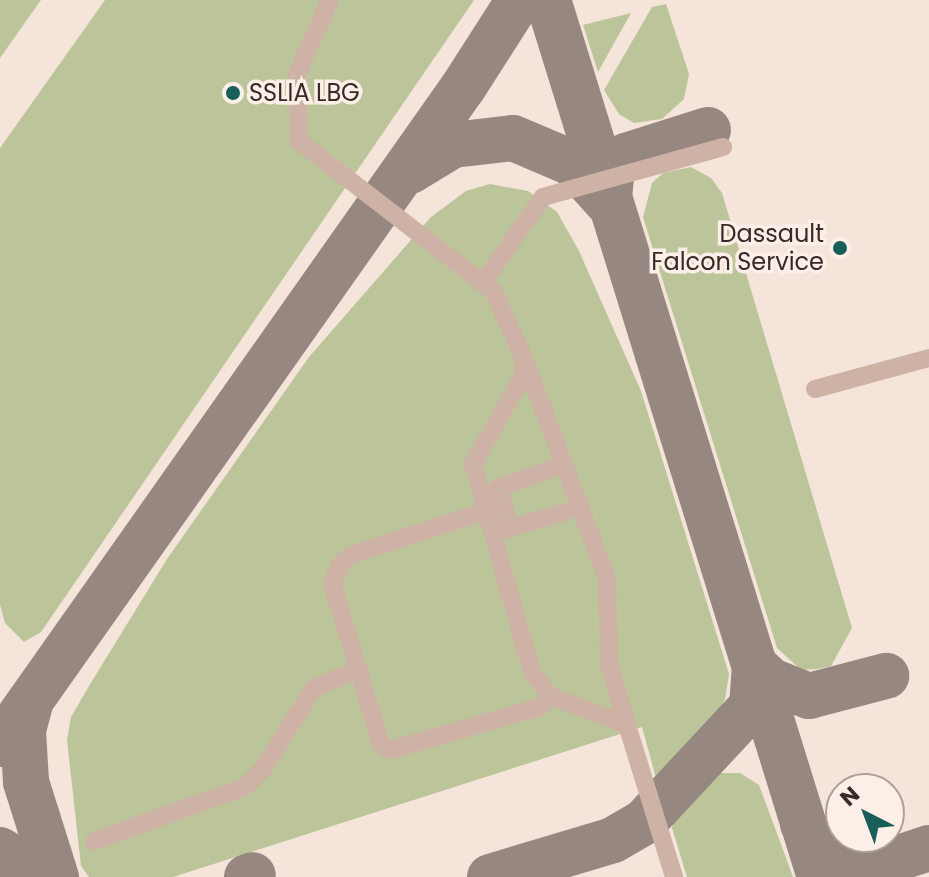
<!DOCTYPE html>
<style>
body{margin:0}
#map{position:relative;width:929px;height:877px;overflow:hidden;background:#f4e4da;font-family:Poppins,sans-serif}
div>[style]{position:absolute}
.green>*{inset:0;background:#bcc599}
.taxiway>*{height:46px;margin:-23px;padding:0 23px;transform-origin:23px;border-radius:23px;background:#968780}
.minor>*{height:18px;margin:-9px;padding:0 9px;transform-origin:9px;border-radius:9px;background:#ceb2a5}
.dots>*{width:22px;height:22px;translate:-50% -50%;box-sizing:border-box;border:4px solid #fbefe7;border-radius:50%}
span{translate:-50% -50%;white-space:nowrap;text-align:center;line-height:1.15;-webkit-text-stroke:7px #fbefe7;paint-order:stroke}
.poi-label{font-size:24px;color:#392a27}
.left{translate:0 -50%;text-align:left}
.right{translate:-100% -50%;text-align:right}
.north{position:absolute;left:825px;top:773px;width:80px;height:80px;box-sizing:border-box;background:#fbefe7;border:2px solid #ada09a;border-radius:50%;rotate:318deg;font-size:22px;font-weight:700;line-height:32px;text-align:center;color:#392a27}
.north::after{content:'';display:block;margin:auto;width:28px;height:36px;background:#185e59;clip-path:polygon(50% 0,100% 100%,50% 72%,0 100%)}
</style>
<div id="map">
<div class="green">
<i style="clip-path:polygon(0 0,41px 0,0 58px)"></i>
<i style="clip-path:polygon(105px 0,474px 0,41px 632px,24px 642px,5px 623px,0 605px,0 148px)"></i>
<i style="clip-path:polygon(666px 4px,689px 74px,684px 99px,662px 119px,634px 123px,619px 114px,604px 90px,652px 7px)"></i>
<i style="clip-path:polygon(631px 13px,598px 72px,583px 25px)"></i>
<i style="clip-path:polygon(691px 167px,711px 178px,722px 193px,852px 628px,831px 666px,818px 669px,801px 670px,777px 648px,643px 217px,652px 183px,663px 173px)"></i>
<i style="clip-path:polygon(490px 184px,528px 191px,557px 212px,579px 251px,641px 391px,729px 674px,725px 700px,709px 726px,656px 778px,642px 727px,173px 877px,89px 877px,81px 866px,67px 740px,71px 717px,92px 681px,167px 559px,309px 357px,431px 217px,466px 191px)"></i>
<i style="clip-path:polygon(721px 773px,740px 773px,759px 785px,793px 877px,687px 877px,672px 828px,675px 816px)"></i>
</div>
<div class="taxiway">
<i style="left:548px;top:0;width:918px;rotate:72.77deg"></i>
<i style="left:410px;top:171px;width:50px;rotate:-31.2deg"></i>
<i style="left:453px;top:145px;width:60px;rotate:-6.7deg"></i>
<i style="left:513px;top:138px;width:64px;rotate:23deg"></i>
<i style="left:572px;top:163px;width:52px;rotate:48.1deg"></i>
<i style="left:609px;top:197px;width:28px;rotate:-84deg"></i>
<i style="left:612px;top:169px;width:19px;rotate:-43deg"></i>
<i style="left:626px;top:156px;width:86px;rotate:-17.6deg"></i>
<i style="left:755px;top:666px;width:22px;rotate:43deg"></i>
<i style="left:771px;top:681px;width:41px;rotate:21.5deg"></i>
<i style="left:809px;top:696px;width:80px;rotate:-14.6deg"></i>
<i style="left:30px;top:704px;width:28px;rotate:105deg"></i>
<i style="left:23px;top:731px;width:51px;rotate:86.6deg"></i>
<i style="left:26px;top:782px;width:100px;rotate:72.5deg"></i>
<i style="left:0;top:744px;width:805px;rotate:-54.81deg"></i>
<i style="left:464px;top:86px;width:102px;rotate:-57.4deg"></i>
<i style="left:803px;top:824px;width:28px;rotate:58deg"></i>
<i style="left:818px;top:848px;width:18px;rotate:34deg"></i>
<i style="left:833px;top:858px;width:50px;rotate:5.7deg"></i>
<i style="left:0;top:850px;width:52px;rotate:31.5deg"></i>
<i style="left:247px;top:877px;width:6px;rotate:-18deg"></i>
<i style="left:490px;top:877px;width:128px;rotate:-16.7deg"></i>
<i style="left:613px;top:840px;width:36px;rotate:-30deg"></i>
<i style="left:644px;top:822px;width:158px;rotate:-47deg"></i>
<i style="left:752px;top:706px;width:40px;rotate:-85.7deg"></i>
<i style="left:862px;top:877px;width:25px;rotate:-34deg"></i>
<i style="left:883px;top:863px;width:48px;rotate:-18.1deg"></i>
</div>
<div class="minor">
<i style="left:330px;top:0;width:81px;rotate:114deg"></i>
<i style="left:297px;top:74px;width:67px;rotate:88.3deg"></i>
<i style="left:299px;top:141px;width:245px;rotate:37.7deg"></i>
<i style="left:493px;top:291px;width:72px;rotate:65.2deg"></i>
<i style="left:523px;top:356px;width:20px;rotate:90deg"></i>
<i style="left:523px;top:376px;width:101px;rotate:119.6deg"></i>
<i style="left:473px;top:464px;width:216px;rotate:74.2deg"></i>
<i style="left:532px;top:672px;width:30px;rotate:53deg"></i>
<i style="left:550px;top:696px;width:82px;rotate:20.6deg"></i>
<i style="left:627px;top:725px;width:159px;rotate:72.8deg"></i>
<i style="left:485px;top:280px;width:101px;rotate:-55.1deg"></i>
<i style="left:543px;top:197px;width:187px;rotate:-15.5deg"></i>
<i style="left:524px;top:358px;width:236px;rotate:69.4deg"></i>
<i style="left:607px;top:579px;width:84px;rotate:88.6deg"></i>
<i style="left:609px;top:663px;width:65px;rotate:73.8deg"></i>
<i style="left:815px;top:389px;width:118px;rotate:-15.2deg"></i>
<i style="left:483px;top:512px;width:139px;rotate:162deg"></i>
<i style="left:351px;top:555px;width:15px;rotate:138deg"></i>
<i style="left:340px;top:565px;width:20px;rotate:114deg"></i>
<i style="left:332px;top:583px;width:168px;rotate:73.1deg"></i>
<i style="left:381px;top:744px;width:11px;rotate:34deg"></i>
<i style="left:390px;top:750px;width:156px;rotate:-16deg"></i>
<i style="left:540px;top:707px;width:15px;rotate:-48deg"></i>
<i style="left:511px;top:528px;width:42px;rotate:-108deg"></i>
<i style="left:498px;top:488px;width:57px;rotate:-19.4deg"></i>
<i style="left:500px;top:531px;width:68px;rotate:-16.3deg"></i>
<i style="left:94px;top:841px;width:160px;rotate:-19.7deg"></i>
<i style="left:245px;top:787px;width:25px;rotate:-45deg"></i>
<i style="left:263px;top:769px;width:96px;rotate:-57.8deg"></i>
<i style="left:314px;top:688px;width:49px;rotate:-22.9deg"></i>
</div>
<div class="dots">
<i style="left:233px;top:93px;background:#185e59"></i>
<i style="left:840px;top:248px;background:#185e59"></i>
</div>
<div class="poi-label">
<span class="left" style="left:249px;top:93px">SSLIA LBG</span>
<span class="right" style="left:824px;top:248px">Dassault<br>Falcon Service</span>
</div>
<div class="north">N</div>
</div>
